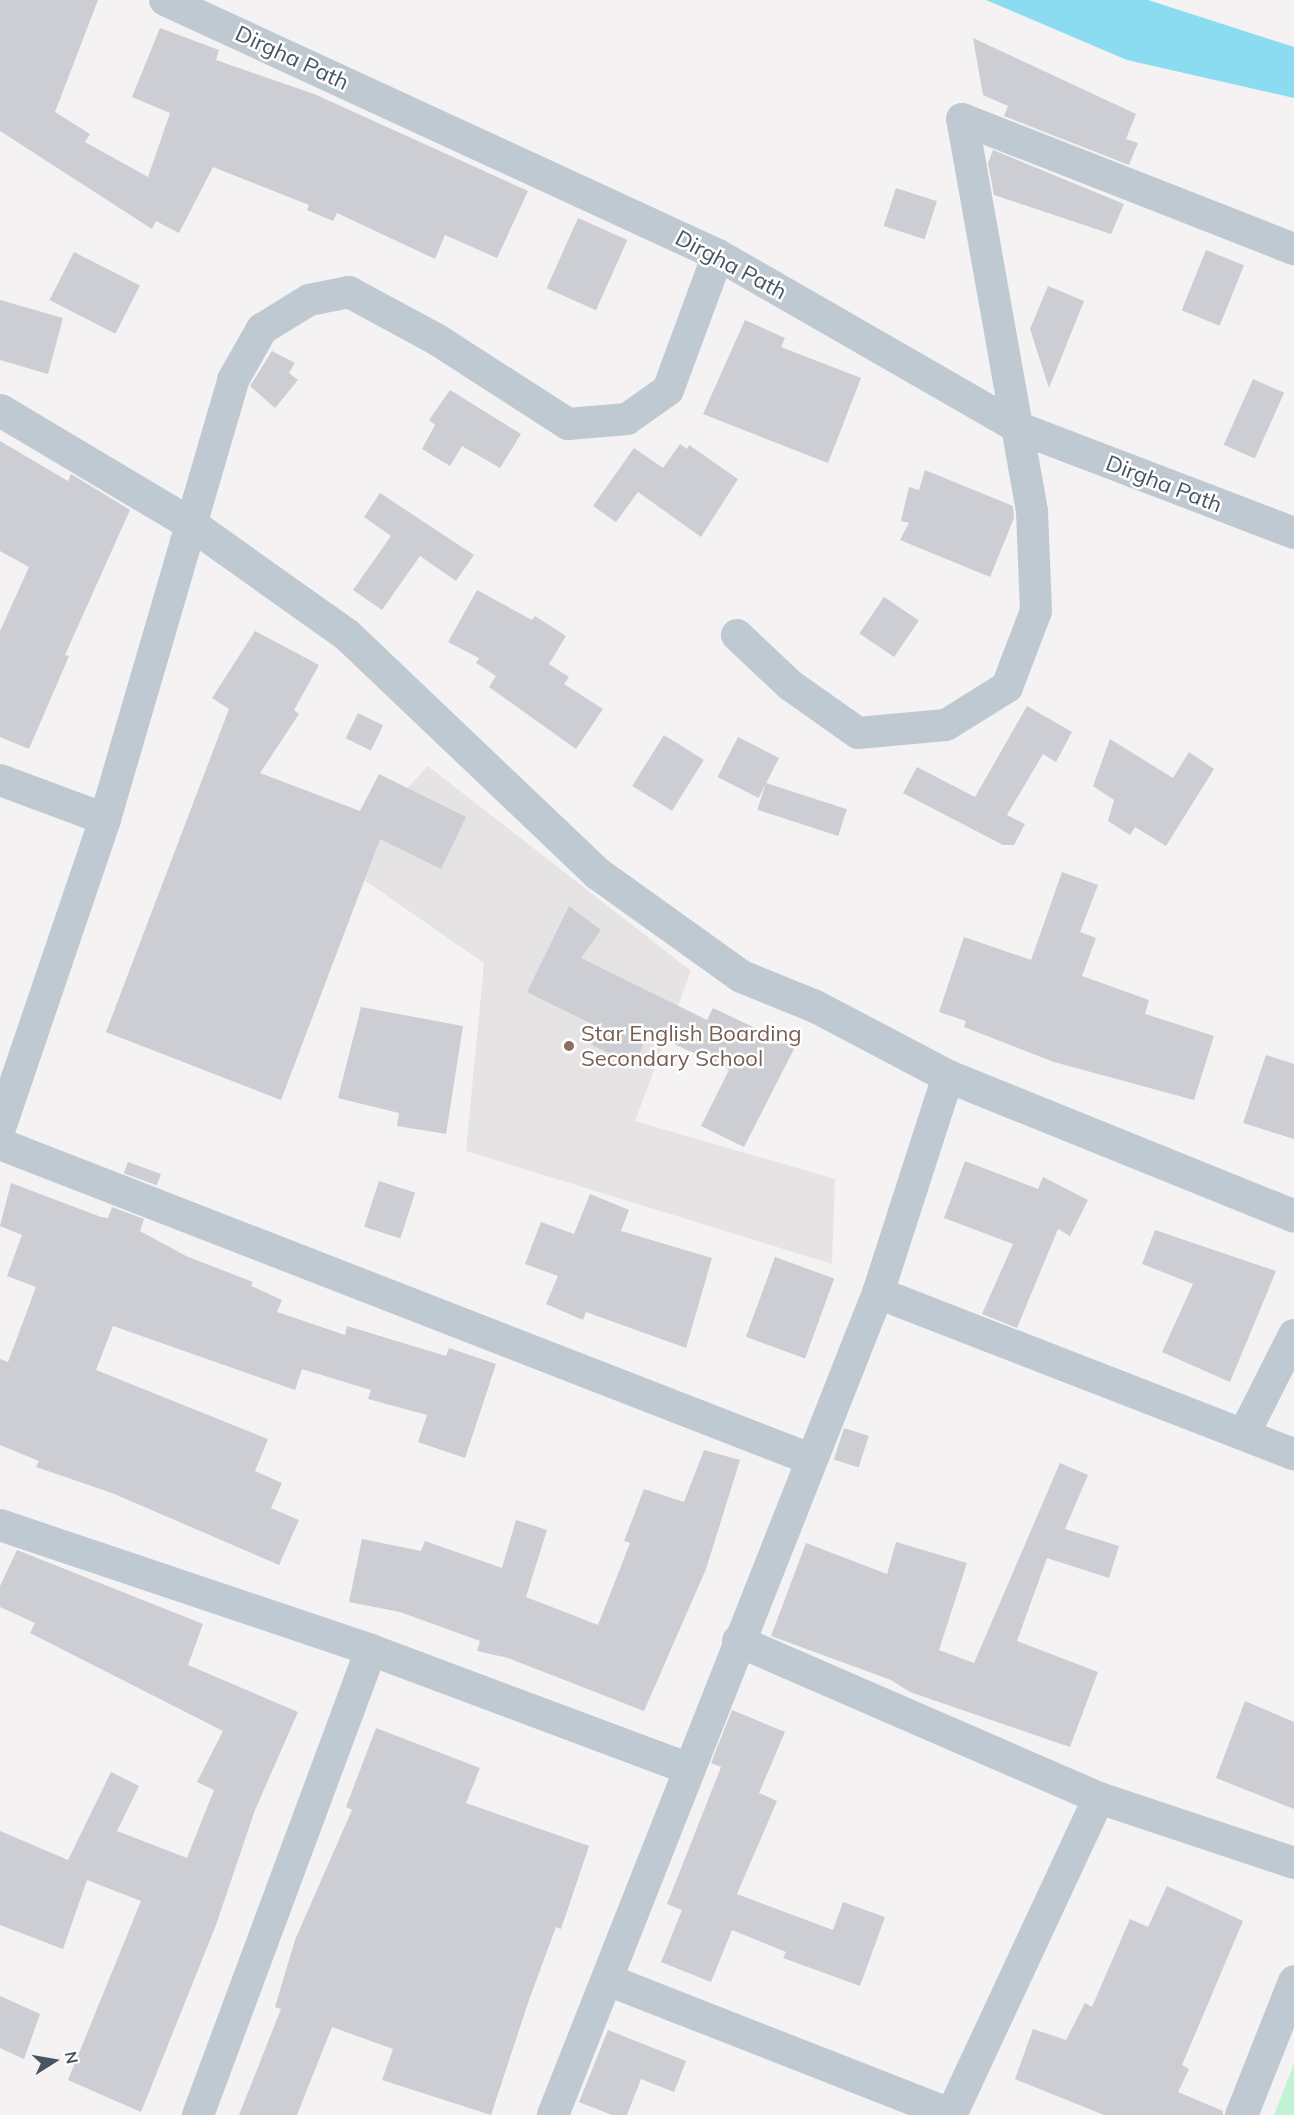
<!DOCTYPE html>
<style>
body{margin:0}
#map{position:relative;width:1294px;height:2115px;overflow:hidden;background:#f4f2f2;font-family:Mulish,sans-serif}
div>[style]{position:absolute}
.education>*{inset:0;background:#e5e3e4}
.green>*{inset:0;background:#c0f2d3}
.water>*{inset:0;background:#8bdcf1}
.building>*{inset:0;background:#ccced4;transform-origin:0 0}
.minor>*{height:32px;margin:-16px;padding:0 16px;transform-origin:16px;border-radius:16px;background:#bfc9d2}
.tertiary>*{height:33px;margin:-16.5px;padding:0 16.5px;transform-origin:16.5px;border-radius:16.5px;background:#bfc9d2}
.dots>*{width:16px;height:16px;translate:-50% -50%;box-sizing:border-box;border:3px solid #fff;border-radius:50%}
span{translate:-50% -50%;white-space:nowrap;text-align:center;line-height:1.15;-webkit-text-stroke:5px #fff;paint-order:stroke}
.street-label{font-size:22px;color:#485561}
.education-label{font-size:22px;color:#785e54}
.left{translate:0 -50%;text-align:left}
.north{position:absolute;left:24px;top:2031px;width:60px;height:60px;-webkit-text-stroke:4px #fff;paint-order:stroke;rotate:79deg;font-size:16px;font-weight:700;line-height:24px;text-align:center;color:#485561}
.north::after{content:'';display:block;margin:auto;width:21px;height:27px;background:#485561;clip-path:polygon(50% 0,100% 100%,50% 72%,0 100%)}
</style>
<div id="map">
<div class="education">
<i style="clip-path:polygon(428px 766px,691px 971px,635px 1121px,835px 1179px,832px 1264px,466px 1151px,484px 963px,338px 862px)"></i>
</div>
<div class="green">
<i style="clip-path:polygon(1294px 2064px,1294px 2115px,1274px 2115px)"></i>
</div>
<div class="water">
<i style="clip-path:polygon(986px 0,1148px 0,1294px 47px,1294px 98px,1127px 60px)"></i>
</div>
<div class="building">
<i style="clip-path:polygon(0 0,98px 0,55px 112px,90px 134px,85px 142px,148px 177px,170px 113px,132px 97px,160px 28px,219px 50px,216px 60px,314px 94px,528px 191px,497px 258px,445px 235px,435px 259px,337px 213px,333px 221px,307px 210px,309px 205px,213px 167px,179px 233px,156px 221px,152px 229px,0 131px)"></i>
<i style="clip-path:polygon(973px 38px,1136px 114px,1126px 139px,1138px 143px,1129px 165px,1004px 116px,1008px 106px,983px 95px)"></i>
<i style="clip-path:polygon(993px 150px,1124px 204px,1111px 234px,994px 195px,988px 163px)"></i>
<i style="left:896px;top:188px;width:43px;height:40px;rotate:18deg"></i>
<i style="left:578px;top:218px;width:54px;height:77px;rotate:24deg"></i>
<i style="left:1206px;top:250px;width:41px;height:65px;rotate:22deg"></i>
<i style="left:74px;top:252px;width:74px;height:54px;rotate:27deg"></i>
<i style="clip-path:polygon(1048px 286px,1084px 301px,1049px 388px,1030px 329px)"></i>
<i style="clip-path:polygon(0 300px,63px 318px,48px 374px,0 360px)"></i>
<i style="clip-path:polygon(745px 320px,785px 338px,781px 347px,861px 378px,828px 463px,703px 414px)"></i>
<i style="clip-path:polygon(272px 351px,295px 363px,289px 373px,298px 380px,275px 408px,250px 386px)"></i>
<i style="left:1253px;top:379px;width:34px;height:72px;rotate:24deg"></i>
<i style="clip-path:polygon(450px 390px,521px 434px,500px 468px,462px 446px,450px 466px,422px 449px,435px 425px,429px 420px)"></i>
<i style="clip-path:polygon(0 441px,68px 481px,71px 474px,130px 510px,65px 655px,69px 656px,29px 749px,0 737px,0 631px,29px 567px,0 551px)"></i>
<i style="clip-path:polygon(680px 444px,687px 449px,689px 445px,738px 479px,701px 537px,638px 492px,616px 522px,593px 506px,634px 448px,663px 468px)"></i>
<i style="clip-path:polygon(925px 470px,1013px 506px,1014px 518px,990px 577px,900px 540px,909px 523px,901px 521px,909px 487px,919px 490px)"></i>
<i style="clip-path:polygon(380px 493px,474px 555px,456px 581px,420px 556px,382px 610px,353px 590px,391px 536px,364px 517px)"></i>
<i style="clip-path:polygon(477px 590px,532px 620px,535px 616px,566px 636px,549px 664px,569px 677px,564px 684px,603px 709px,576px 749px,489px 687px,496px 676px,476px 663px,479px 658px,448px 642px)"></i>
<i style="left:884px;top:597px;width:42px;height:44px;rotate:34deg"></i>
<i style="clip-path:polygon(255px 631px,319px 665px,294px 710px,299px 714px,260px 773px,360px 811px,379px 774px,466px 817px,441px 869px,380px 839px,281px 1100px,106px 1032px,229px 709px,212px 698px)"></i>
<i style="clip-path:polygon(1027px 706px,1072px 732px,1056px 762px,1043px 754px,1007px 815px,1025px 824px,1014px 845px,1003px 845px,903px 793px,917px 767px,975px 797px)"></i>
<i style="left:358px;top:713px;width:28px;height:28px;rotate:26deg"></i>
<i style="left:664px;top:735px;width:47px;height:60px;rotate:32deg"></i>
<i style="left:738px;top:737px;width:46px;height:45px;rotate:27deg"></i>
<i style="clip-path:polygon(1110px 739px,1173px 778px,1189px 752px,1214px 769px,1166px 846px,1135px 827px,1130px 835px,1108px 821px,1114px 800px,1093px 786px)"></i>
<i style="left:766px;top:783px;width:85px;height:28px;rotate:18deg"></i>
<i style="clip-path:polygon(1062px 872px,1098px 885px,1080px 932px,1096px 938px,1082px 976px,1149px 1000px,1145px 1014px,1214px 1036px,1194px 1100px,1054px 1062px,964px 1027px,966px 1021px,939px 1012px,964px 937px,1031px 960px)"></i>
<i style="clip-path:polygon(569px 906px,601px 930px,581px 958px,707px 1020px,713px 1008px,795px 1047px,744px 1147px,701px 1126px,729px 1070px,649px 1032px,634px 1065px,592px 1045px,600px 1028px,527px 992px)"></i>
<i style="clip-path:polygon(361px 1007px,463px 1026px,446px 1134px,397px 1126px,399px 1113px,338px 1098px)"></i>
<i style="clip-path:polygon(1266px 1055px,1294px 1064px,1294px 1139px,1243px 1123px)"></i>
<i style="clip-path:polygon(965px 1161px,1038px 1189px,1043px 1177px,1088px 1200px,1070px 1236px,1058px 1229px,1017px 1328px,982px 1314px,1013px 1244px,944px 1218px)"></i>
<i style="left:128px;top:1162px;width:35px;height:12px;rotate:20deg"></i>
<i style="left:379px;top:1181px;width:38px;height:48px;rotate:18deg"></i>
<i style="clip-path:polygon(11px 1183px,101px 1217px,108px 1218px,112px 1207px,144px 1219px,140px 1231px,186px 1256px,253px 1282px,251px 1286px,282px 1300px,277px 1312px,345px 1335px,347px 1326px,446px 1356px,449px 1348px,496px 1364px,465px 1458px,418px 1442px,427px 1415px,368px 1399px,371px 1390px,302px 1369px,295px 1390px,113px 1326px,96px 1370px,268px 1439px,255px 1471px,282px 1483px,271px 1508px,299px 1520px,279px 1565px,112px 1493px,36px 1467px,39px 1461px,0 1445px,0 1359px,8px 1362px,36px 1287px,7px 1276px,22px 1235px,0 1226px)"></i>
<i style="clip-path:polygon(590px 1194px,629px 1210px,621px 1231px,712px 1258px,686px 1348px,586px 1312px,583px 1320px,546px 1304px,558px 1276px,525px 1264px,541px 1222px,574px 1234px)"></i>
<i style="clip-path:polygon(1155px 1230px,1276px 1271px,1230px 1382px,1162px 1352px,1193px 1284px,1142px 1264px)"></i>
<i style="left:775px;top:1257px;width:63px;height:85px;rotate:20deg"></i>
<i style="left:844px;top:1428px;width:26px;height:33px;rotate:18deg"></i>
<i style="clip-path:polygon(704px 1450px,740px 1460px,706px 1569px,644px 1711px,508px 1658px,477px 1651px,480px 1641px,400px 1612px,349px 1602px,362px 1539px,421px 1551px,425px 1541px,502px 1568px,516px 1520px,547px 1530px,526px 1597px,598px 1625px,630px 1543px,624px 1541px,644px 1489px,684px 1502px)"></i>
<i style="clip-path:polygon(1060px 1463px,1088px 1475px,1065px 1529px,1119px 1546px,1109px 1578px,1047px 1558px,1017px 1641px,1098px 1672px,1070px 1747px,910px 1692px,891px 1680px,771px 1636px,806px 1543px,887px 1574px,896px 1542px,967px 1563px,939px 1650px,974px 1663px)"></i>
<i style="clip-path:polygon(17px 1550px,203px 1624px,188px 1665px,298px 1712px,255px 1810px,216px 1925px,141px 2112px,68px 2080px,141px 1901px,87px 1880px,63px 1949px,0 1925px,0 1831px,68px 1860px,111px 1772px,139px 1786px,117px 1831px,187px 1858px,214px 1790px,197px 1782px,223px 1731px,30px 1633px,35px 1623px,0 1607px,0 1586px)"></i>
<i style="clip-path:polygon(1245px 1701px,1294px 1722px,1294px 1809px,1216px 1778px)"></i>
<i style="clip-path:polygon(732px 1710px,785px 1732px,759px 1793px,777px 1801px,737px 1894px,833px 1930px,843px 1902px,885px 1917px,860px 1986px,783px 1958px,786px 1952px,732px 1930px,711px 1982px,661px 1962px,682px 1910px,667px 1904px,721px 1767px,711px 1763px)"></i>
<i style="clip-path:polygon(376px 1728px,480px 1768px,466px 1803px,589px 1846px,561px 1929px,556px 1927px,529px 2000px,491px 2115px,382px 2080px,393px 2049px,332px 2027px,297px 2115px,239px 2115px,281px 2009px,275px 2007px,295px 1940px,352px 1810px,346px 1807px)"></i>
<i style="clip-path:polygon(1167px 1886px,1243px 1921px,1182px 2065px,1189px 2069px,1178px 2092px,1223px 2111px,1223px 2115px,1104px 2115px,1015px 2079px,1033px 2029px,1066px 2040px,1085px 2003px,1092px 2007px,1130px 1919px,1148px 1927px)"></i>
<i style="clip-path:polygon(0 1996px,40px 2014px,24px 2059px,0 2048px)"></i>
<i style="clip-path:polygon(608px 2030px,686px 2061px,674px 2092px,641px 2079px,627px 2115px,612px 2115px,579px 2102px)"></i>
</div>
<div class="minor">
<i style="left:165px;top:0;width:609px;rotate:24.76deg"></i>
<i style="left:718px;top:255px;width:347px;rotate:29.9deg"></i>
<i style="left:1019px;top:428px;width:294px;rotate:20.9deg"></i>
<i style="left:737px;top:635px;width:73px;rotate:43.3deg"></i>
<i style="left:790px;top:685px;width:83px;rotate:35.2deg"></i>
<i style="left:858px;top:733px;width:88px;rotate:-5.2deg"></i>
<i style="left:946px;top:725px;width:72px;rotate:-31.9deg"></i>
<i style="left:1007px;top:687px;width:81px;rotate:-69.1deg"></i>
<i style="left:1036px;top:611px;width:100px;rotate:-92.3deg"></i>
<i style="left:1032px;top:511px;width:398px;rotate:-100.1deg"></i>
<i style="left:962px;top:119px;width:357px;rotate:21.4deg"></i>
<i style="left:0;top:780px;width:112px;rotate:20.4deg"></i>
<i style="left:0;top:1128px;width:326px;rotate:-71.2deg"></i>
<i style="left:105px;top:819px;width:457px;rotate:-73.7deg"></i>
<i style="left:233px;top:380px;width:59px;rotate:-60.4deg"></i>
<i style="left:262px;top:329px;width:55px;rotate:-31.7deg"></i>
<i style="left:309px;top:300px;width:41px;rotate:-11.3deg"></i>
<i style="left:349px;top:292px;width:99px;rotate:28.4deg"></i>
<i style="left:436px;top:339px;width:157px;rotate:32.8deg"></i>
<i style="left:568px;top:424px;width:59px;rotate:-4.8deg"></i>
<i style="left:627px;top:419px;width:50px;rotate:-35.3deg"></i>
<i style="left:668px;top:390px;width:144px;rotate:-69.7deg"></i>
<i style="left:0;top:1144px;width:869px;rotate:21.25deg"></i>
<i style="left:878px;top:1293px;width:446px;rotate:21.2deg"></i>
<i style="left:1244px;top:1434px;width:111px;rotate:-63.2deg"></i>
<i style="left:0;top:1525px;width:391px;rotate:18.6deg"></i>
<i style="left:371px;top:1650px;width:340px;rotate:20.5deg"></i>
<i style="left:738px;top:1641px;width:394px;rotate:23.5deg"></i>
<i style="left:1099px;top:1798px;width:206px;rotate:18.4deg"></i>
<i style="left:608px;top:1980px;width:370px;rotate:21.4deg"></i>
<i style="left:198px;top:2115px;width:496px;rotate:-69.6deg"></i>
<i style="left:553px;top:2115px;width:884px;rotate:-68.43deg"></i>
<i style="left:878px;top:1293px;width:228px;rotate:-72.1deg"></i>
<i style="left:951px;top:2115px;width:350px;rotate:-65deg"></i>
</div>
<div class="tertiary">
<i style="left:0;top:410px;width:222px;rotate:30.8deg"></i>
<i style="left:191px;top:524px;width:190px;rotate:35.4deg"></i>
<i style="left:346px;top:634px;width:347px;rotate:43.6deg"></i>
<i style="left:597px;top:873px;width:177px;rotate:35.6deg"></i>
<i style="left:741px;top:976px;width:80px;rotate:22.1deg"></i>
<i style="left:815px;top:1006px;width:150px;rotate:27.8deg"></i>
<i style="left:948px;top:1076px;width:373px;rotate:22deg"></i>
<i style="left:1241px;top:2115px;width:144px;rotate:-68.4deg"></i>
</div>
<div class="dots">
<i style="left:569px;top:1046px;background:#8d6e63"></i>
</div>
<div class="street-label">
<span style="left:292px;top:58px;rotate:25deg">Dirgha Path</span>
<span style="left:731px;top:265px;rotate:28deg">Dirgha Path</span>
<span style="left:1164px;top:484px;rotate:21deg">Dirgha Path</span>
</div>
<div class="education-label">
<span class="left" style="left:581px;top:1046px">Star English Boarding<br>Secondary School</span>
</div>
<div class="north">N</div>
</div>
